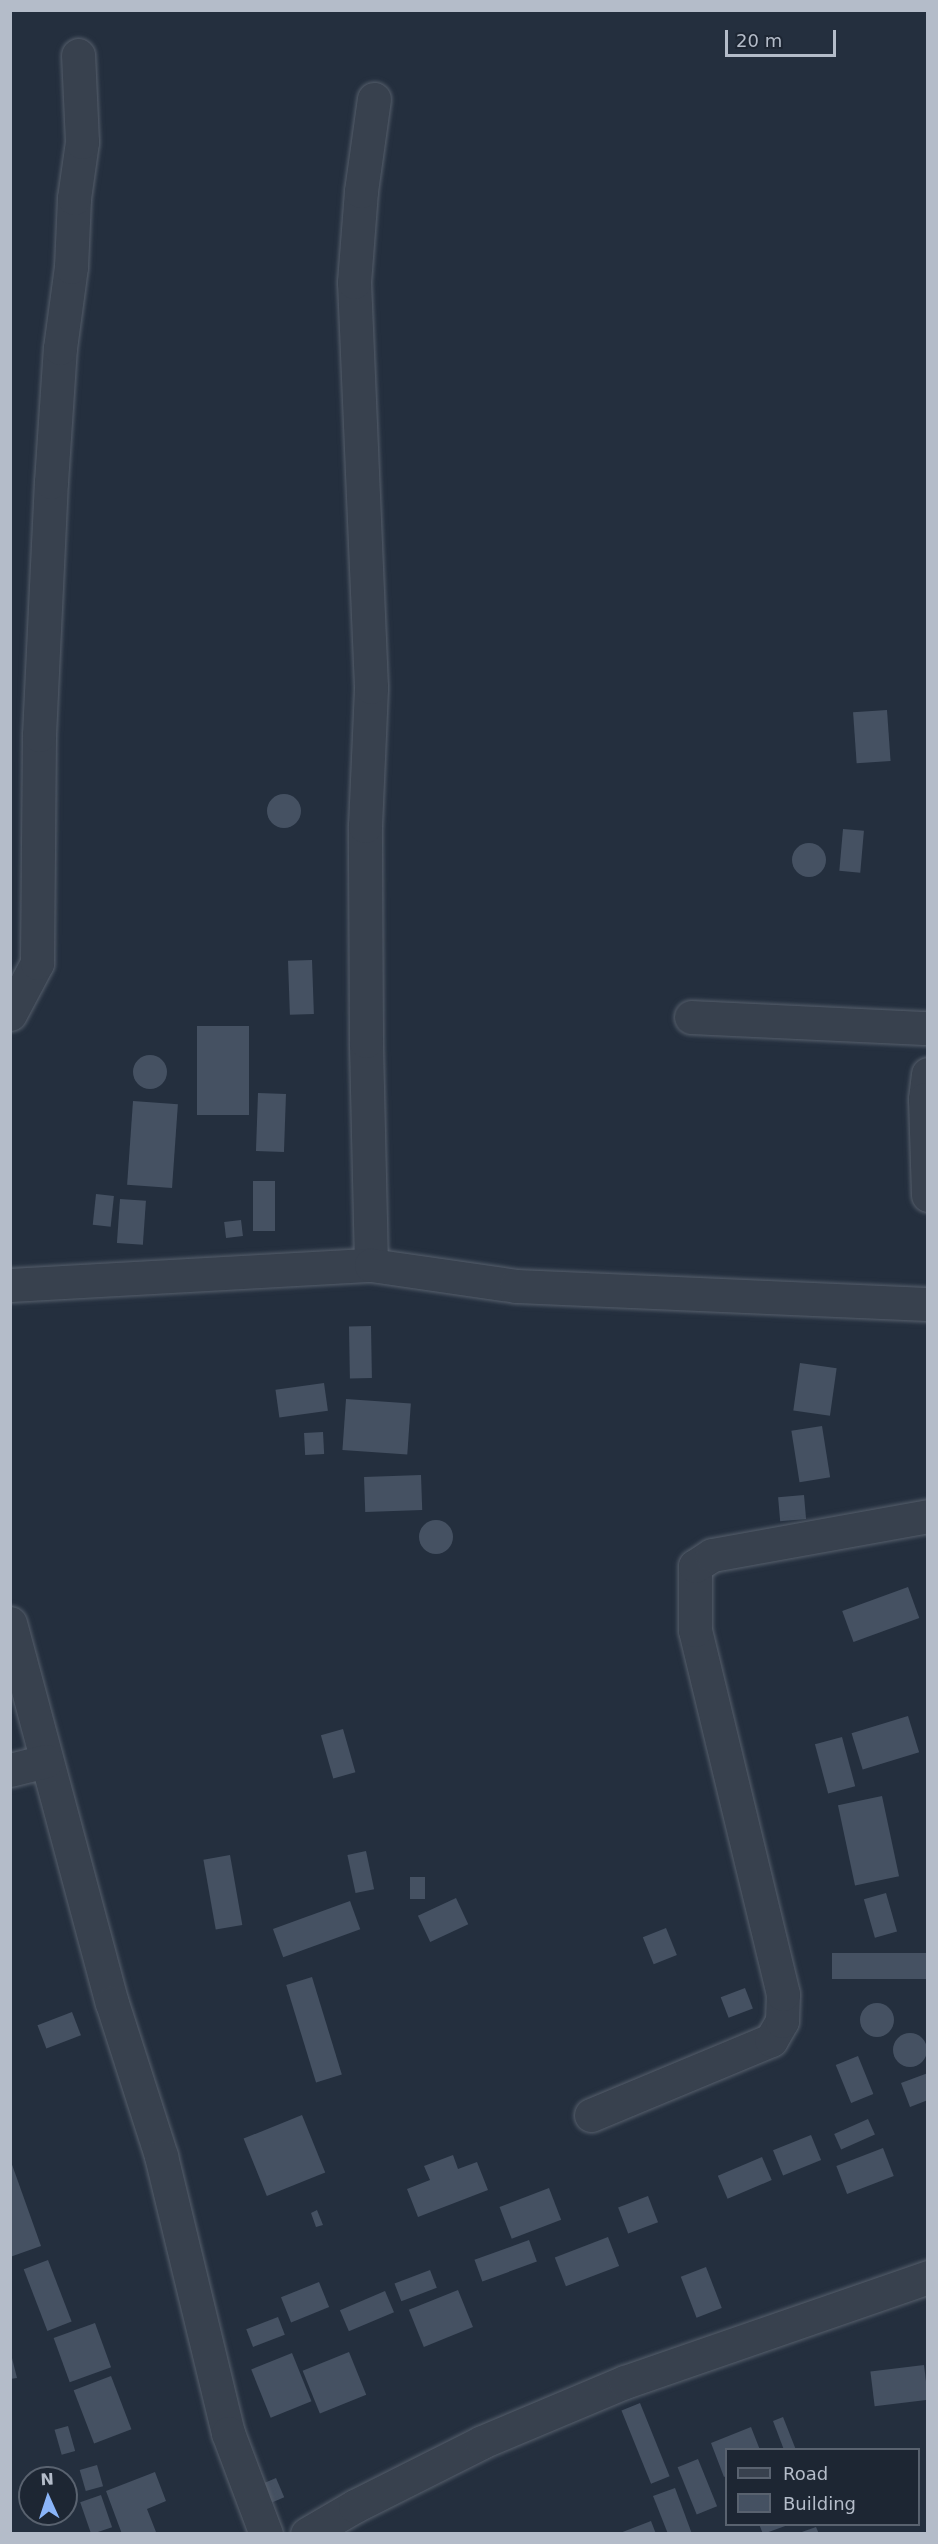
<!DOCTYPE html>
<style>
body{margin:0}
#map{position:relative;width:938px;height:2544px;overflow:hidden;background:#242f3e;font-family:"DejaVu Sans",sans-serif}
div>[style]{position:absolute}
.building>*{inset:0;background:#455162;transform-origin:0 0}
.round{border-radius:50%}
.roads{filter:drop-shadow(0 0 2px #565f6c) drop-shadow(0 0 2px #565f6c)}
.minor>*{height:33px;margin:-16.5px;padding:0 16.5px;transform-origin:16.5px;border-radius:16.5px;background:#38414e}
span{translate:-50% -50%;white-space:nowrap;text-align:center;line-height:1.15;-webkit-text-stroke:4.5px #1d2633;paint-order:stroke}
.frame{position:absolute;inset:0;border:12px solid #b4bcc9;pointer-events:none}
.legend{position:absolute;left:725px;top:2448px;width:195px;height:78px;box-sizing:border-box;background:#1d2633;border:2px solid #59626f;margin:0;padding:8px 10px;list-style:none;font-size:18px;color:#b4bcc9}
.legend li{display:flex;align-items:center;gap:12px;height:30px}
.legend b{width:30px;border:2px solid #59626f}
.north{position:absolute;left:18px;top:2466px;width:60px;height:60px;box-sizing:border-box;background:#1d2633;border:2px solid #59626f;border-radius:50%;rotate:357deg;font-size:16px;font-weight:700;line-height:24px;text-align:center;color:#b4bcc9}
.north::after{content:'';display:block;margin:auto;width:21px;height:27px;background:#8ab4f8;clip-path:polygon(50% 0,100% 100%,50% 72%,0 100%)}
.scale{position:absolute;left:725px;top:30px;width:111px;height:27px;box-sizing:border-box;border:3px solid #b4bcc9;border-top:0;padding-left:8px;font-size:18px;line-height:21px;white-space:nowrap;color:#b4bcc9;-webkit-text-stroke:4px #1d2633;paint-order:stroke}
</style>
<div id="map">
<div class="building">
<i style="left:887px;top:710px;width:51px;height:34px;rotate:86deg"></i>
<i class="round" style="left:267px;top:794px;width:34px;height:34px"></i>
<i style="left:843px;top:829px;width:21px;height:42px;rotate:5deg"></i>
<i class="round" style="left:792px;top:843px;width:34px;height:34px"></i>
<i style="left:312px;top:960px;width:54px;height:24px;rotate:88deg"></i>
<i style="left:197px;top:1026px;width:52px;height:89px"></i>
<i class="round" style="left:133px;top:1055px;width:34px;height:34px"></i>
<i style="left:258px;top:1093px;width:28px;height:58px;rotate:2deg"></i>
<i style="left:133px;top:1101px;width:45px;height:84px;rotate:4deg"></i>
<i style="left:253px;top:1181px;width:22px;height:50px"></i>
<i style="left:96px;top:1194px;width:18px;height:31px;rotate:6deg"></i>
<i style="left:120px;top:1199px;width:26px;height:44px;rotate:4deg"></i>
<i style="left:241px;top:1220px;width:16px;height:17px;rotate:83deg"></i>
<i style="left:371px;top:1326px;width:52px;height:22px;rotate:89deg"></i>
<i style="left:800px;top:1363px;width:37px;height:48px;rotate:8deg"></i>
<i style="left:324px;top:1383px;width:28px;height:49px;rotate:82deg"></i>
<i style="left:346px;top:1399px;width:65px;height:51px;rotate:4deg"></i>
<i style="left:822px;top:1426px;width:52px;height:31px;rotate:81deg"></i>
<i style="left:323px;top:1432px;width:22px;height:19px;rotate:87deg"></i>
<i style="left:421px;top:1475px;width:35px;height:57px;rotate:88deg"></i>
<i style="left:804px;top:1495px;width:24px;height:26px;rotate:85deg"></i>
<i class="round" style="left:419px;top:1520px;width:34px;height:34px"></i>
<i style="left:908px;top:1587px;width:33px;height:70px;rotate:70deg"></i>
<i style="left:908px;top:1716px;width:38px;height:59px;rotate:73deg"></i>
<i style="left:343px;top:1729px;width:45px;height:23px;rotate:74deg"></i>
<i style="left:842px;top:1737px;width:51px;height:28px;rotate:75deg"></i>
<i style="left:882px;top:1796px;width:82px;height:45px;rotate:78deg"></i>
<i style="left:366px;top:1851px;width:39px;height:19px;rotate:78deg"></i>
<i style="left:230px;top:1855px;width:71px;height:27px;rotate:80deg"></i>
<i style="left:410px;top:1877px;width:15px;height:22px"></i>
<i style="left:886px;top:1893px;width:40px;height:23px;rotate:74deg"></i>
<i style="left:456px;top:1898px;width:29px;height:42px;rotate:65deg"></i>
<i style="left:350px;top:1901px;width:30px;height:82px;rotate:70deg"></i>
<i style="left:666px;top:1928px;width:29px;height:25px;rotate:68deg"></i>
<i style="left:928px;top:1953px;width:26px;height:96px;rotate:90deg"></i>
<i style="left:312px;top:1977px;width:102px;height:27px;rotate:73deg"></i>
<i style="left:745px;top:1988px;width:22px;height:26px;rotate:69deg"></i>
<i class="round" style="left:860px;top:2003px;width:34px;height:34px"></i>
<i style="left:72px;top:2012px;width:25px;height:37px;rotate:69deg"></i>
<i class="round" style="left:893px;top:2033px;width:34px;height:34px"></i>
<i style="left:858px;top:2056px;width:41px;height:24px;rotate:68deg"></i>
<i style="clip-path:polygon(928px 2073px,928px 2100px,910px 2107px,901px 2083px)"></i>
<i style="left:302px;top:2115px;width:62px;height:63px;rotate:68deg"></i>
<i style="left:868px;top:2119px;width:17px;height:37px;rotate:66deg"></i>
<i style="left:811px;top:2135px;width:27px;height:41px;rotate:68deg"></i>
<i style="left:883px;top:2148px;width:30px;height:50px;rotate:69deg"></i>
<i style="clip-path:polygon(453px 2155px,458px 2169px,477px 2162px,488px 2190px,418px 2217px,407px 2189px,430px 2180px,424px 2166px)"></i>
<i style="left:762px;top:2157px;width:25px;height:48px;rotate:67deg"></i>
<i style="clip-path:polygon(10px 2159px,41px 2246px,10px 2257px)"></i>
<i style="left:549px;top:2188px;width:34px;height:53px;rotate:69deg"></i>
<i style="left:648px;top:2196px;width:28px;height:32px;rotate:69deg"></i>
<i style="clip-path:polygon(317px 2210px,323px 2225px,316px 2227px,311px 2213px)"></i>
<i style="left:608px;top:2237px;width:31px;height:57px;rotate:69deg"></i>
<i style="left:529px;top:2240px;width:23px;height:58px;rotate:70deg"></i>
<i style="left:48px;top:2260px;width:66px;height:26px;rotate:69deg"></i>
<i style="left:706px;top:2267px;width:44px;height:27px;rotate:69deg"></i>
<i style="left:430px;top:2270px;width:19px;height:38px;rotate:69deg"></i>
<i style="left:319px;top:2282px;width:27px;height:41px;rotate:68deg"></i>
<i style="left:458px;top:2290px;width:40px;height:53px;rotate:68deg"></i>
<i style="left:385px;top:2291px;width:23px;height:49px;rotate:67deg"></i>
<i style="left:278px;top:2317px;width:19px;height:34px;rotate:69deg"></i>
<i style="left:95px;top:2323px;width:47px;height:44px;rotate:70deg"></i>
<i style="clip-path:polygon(10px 2350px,17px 2378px,10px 2379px)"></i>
<i style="left:349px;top:2352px;width:46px;height:50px;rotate:68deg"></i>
<i style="left:292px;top:2353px;width:52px;height:44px;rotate:68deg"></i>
<i style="left:924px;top:2365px;width:35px;height:54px;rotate:83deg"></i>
<i style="left:111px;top:2376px;width:57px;height:40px;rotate:69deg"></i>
<i style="left:640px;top:2403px;width:79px;height:20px;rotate:68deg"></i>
<i style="clip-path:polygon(783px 2417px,796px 2450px,784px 2450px,773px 2421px)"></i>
<i style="left:68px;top:2426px;width:26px;height:14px;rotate:74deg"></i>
<i style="clip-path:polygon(751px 2427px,760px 2450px,726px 2450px,726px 2476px,724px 2477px,711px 2443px)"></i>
<i style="left:698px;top:2459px;width:51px;height:22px;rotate:68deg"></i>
<i style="left:97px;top:2465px;width:22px;height:18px;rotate:74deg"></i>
<i style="clip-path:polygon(155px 2472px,166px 2501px,147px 2509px,156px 2532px,122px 2534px,106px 2491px)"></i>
<i style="left:276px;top:2478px;width:21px;height:16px;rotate:67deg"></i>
<i style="clip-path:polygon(675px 2488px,692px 2534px,668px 2534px,653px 2496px)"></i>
<i style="left:101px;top:2495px;width:34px;height:22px;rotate:71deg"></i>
<i style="clip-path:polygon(651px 2521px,656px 2534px,620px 2534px,620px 2533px)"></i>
<i style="clip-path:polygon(759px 2524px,788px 2524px,788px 2525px,763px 2534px)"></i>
<i style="clip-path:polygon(816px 2527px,819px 2534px,799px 2534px,799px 2533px)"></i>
</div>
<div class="roads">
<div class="minor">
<i style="left:10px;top:1014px;width:58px;rotate:-62.1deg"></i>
<i style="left:37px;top:963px;width:228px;rotate:-89.5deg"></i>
<i style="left:39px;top:735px;width:253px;rotate:-87.3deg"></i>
<i style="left:51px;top:482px;width:134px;rotate:-86.2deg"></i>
<i style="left:60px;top:348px;width:82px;rotate:-82.3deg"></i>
<i style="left:71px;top:267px;width:69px;rotate:-87.5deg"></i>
<i style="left:74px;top:198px;width:57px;rotate:-81.9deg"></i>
<i style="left:82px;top:142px;width:87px;rotate:-92.6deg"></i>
<i style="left:691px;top:1017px;width:237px;rotate:2.7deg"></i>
<i style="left:928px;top:1074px;width:25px;rotate:97deg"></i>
<i style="left:925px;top:1099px;width:96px;rotate:88.2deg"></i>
<i style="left:371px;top:1265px;width:224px;rotate:-91.3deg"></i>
<i style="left:366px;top:1041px;width:215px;rotate:-90.3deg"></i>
<i style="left:365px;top:826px;width:139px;rotate:-87.5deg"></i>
<i style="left:371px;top:687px;width:405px;rotate:-92.4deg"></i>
<i style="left:354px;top:282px;width:91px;rotate:-85.6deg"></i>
<i style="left:361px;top:191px;width:93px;rotate:-82deg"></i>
<i style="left:10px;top:1285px;width:362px;rotate:-3.2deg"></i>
<i style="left:371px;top:1265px;width:147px;rotate:8.2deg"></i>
<i style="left:516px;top:1286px;width:412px;rotate:2.5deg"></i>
<i style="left:10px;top:1623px;width:393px;rotate:75deg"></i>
<i style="left:112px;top:2003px;width:161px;rotate:72.2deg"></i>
<i style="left:161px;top:2156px;width:285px;rotate:76.4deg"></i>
<i style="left:228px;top:2433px;width:108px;rotate:69.4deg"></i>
<i style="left:10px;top:1770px;width:37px;rotate:-14deg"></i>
<i style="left:591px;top:2115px;width:195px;rotate:-22.6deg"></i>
<i style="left:771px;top:2040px;width:22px;rotate:-60deg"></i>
<i style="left:782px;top:2021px;width:27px;rotate:-88deg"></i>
<i style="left:783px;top:1994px;width:374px;rotate:-103.6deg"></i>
<i style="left:695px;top:1630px;width:64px;rotate:-90deg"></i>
<i style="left:695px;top:1566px;width:20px;rotate:-33deg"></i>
<i style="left:712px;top:1555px;width:219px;rotate:-10.2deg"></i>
<i style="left:307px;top:2534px;width:56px;rotate:-30.3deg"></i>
<i style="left:355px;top:2506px;width:142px;rotate:-26.7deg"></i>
<i style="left:482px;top:2442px;width:155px;rotate:-22.8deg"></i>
<i style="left:625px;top:2382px;width:321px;rotate:-19.1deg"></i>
</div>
</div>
<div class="frame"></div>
<ul class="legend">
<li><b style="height:8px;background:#38414e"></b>Road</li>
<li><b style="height:16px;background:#455162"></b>Building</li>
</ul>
<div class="north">N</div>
<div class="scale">20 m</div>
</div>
